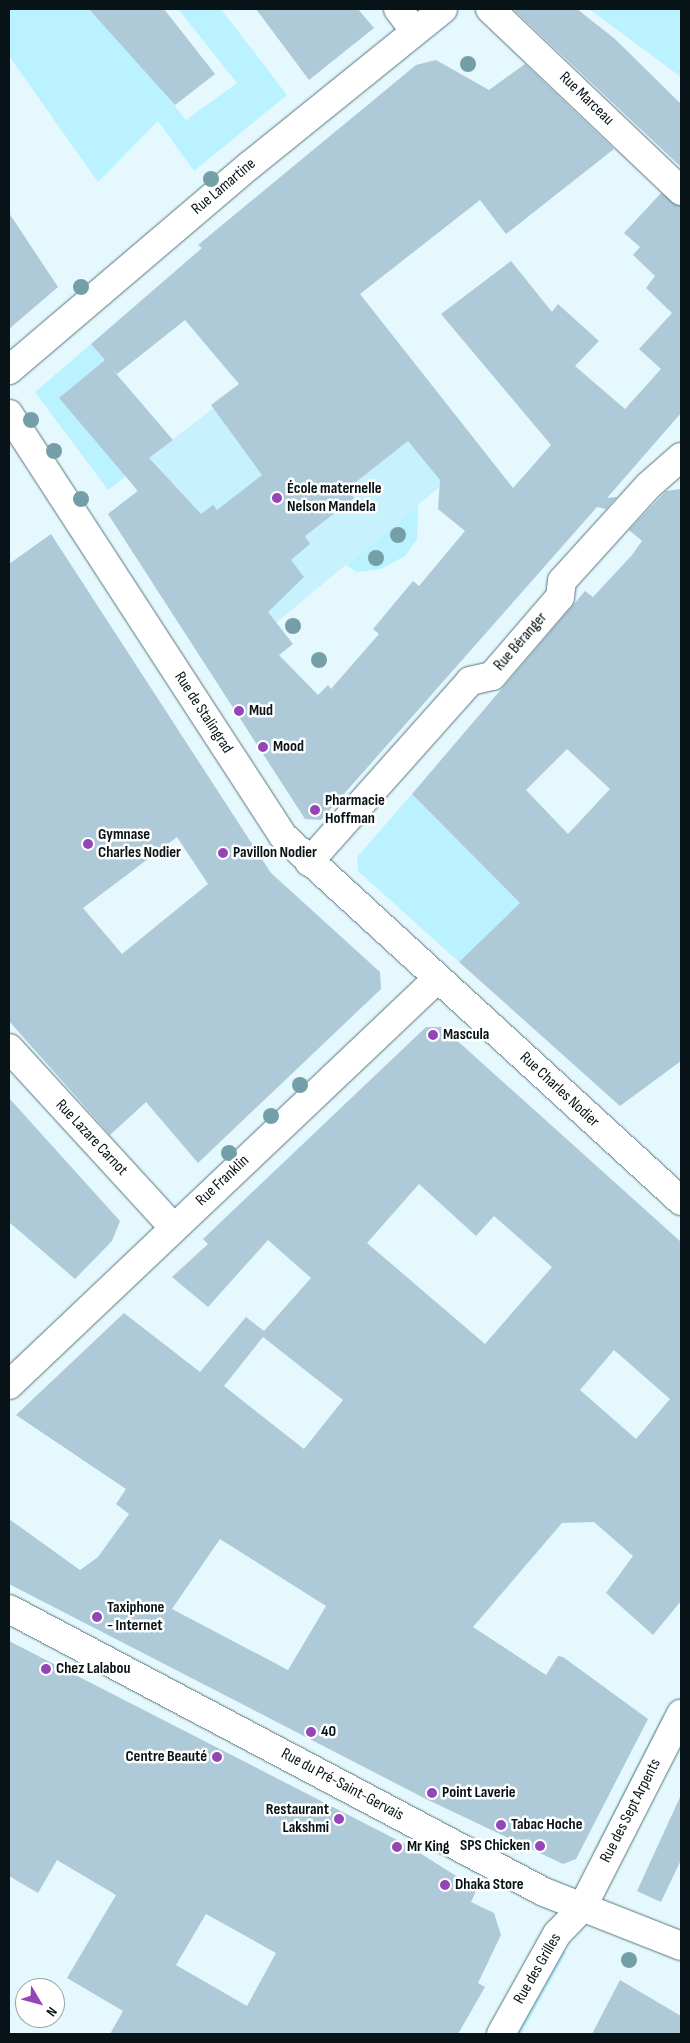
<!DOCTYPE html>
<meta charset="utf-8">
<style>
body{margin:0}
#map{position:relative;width:690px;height:2043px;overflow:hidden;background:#e5f8fd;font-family:"Sofia Sans Condensed",sans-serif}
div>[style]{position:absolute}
.built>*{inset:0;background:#c7f1fc}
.green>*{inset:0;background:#baf2ff;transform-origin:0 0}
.building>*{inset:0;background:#aec9d8}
.roads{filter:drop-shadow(0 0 1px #56747c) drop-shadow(0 0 1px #56747c)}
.street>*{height:28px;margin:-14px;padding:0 14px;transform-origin:14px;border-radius:14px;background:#fff}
.secondary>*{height:28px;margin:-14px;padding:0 14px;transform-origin:14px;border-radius:14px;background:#fff}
.trees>*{width:16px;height:16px;margin:-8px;border-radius:50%;background:#759fa8}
.dots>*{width:14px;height:14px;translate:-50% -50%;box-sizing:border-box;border:2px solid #fff;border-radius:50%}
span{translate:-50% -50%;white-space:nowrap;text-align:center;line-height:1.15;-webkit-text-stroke:5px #fff;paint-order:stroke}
.street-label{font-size:16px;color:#071316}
.poi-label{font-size:16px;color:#071316;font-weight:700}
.left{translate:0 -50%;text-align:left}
.right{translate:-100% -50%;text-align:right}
.frame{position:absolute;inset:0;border:10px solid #071316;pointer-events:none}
.north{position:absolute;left:15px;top:1978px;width:50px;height:50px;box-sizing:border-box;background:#fff;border:1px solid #9ca1a2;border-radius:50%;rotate:127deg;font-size:14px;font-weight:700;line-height:20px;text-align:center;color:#071316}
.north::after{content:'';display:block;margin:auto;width:18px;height:22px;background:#9445b6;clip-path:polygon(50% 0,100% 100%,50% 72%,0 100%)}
</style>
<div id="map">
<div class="built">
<i style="clip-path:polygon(319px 326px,443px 484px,276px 623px,116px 526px,108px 514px,137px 491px,126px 476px)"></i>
</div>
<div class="green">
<i style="clip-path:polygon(9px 9px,97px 9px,186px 120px,237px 83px,178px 9px,221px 9px,287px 95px,194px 171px,158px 121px,98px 182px,9px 56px)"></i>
<i style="clip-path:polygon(589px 9px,681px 9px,681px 77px)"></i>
<i style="clip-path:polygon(91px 344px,105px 360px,59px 398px,126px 476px,108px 490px,35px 392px)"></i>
<i style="clip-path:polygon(418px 505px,417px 539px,405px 556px,381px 569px,357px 572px,346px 565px)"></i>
<i style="clip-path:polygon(412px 794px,520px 903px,459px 962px,358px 871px,357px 857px)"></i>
<i style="left:663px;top:1715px;width:7px;height:152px;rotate:27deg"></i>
<i style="clip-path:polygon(562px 1947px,566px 1953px,521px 2034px,510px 2034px)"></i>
</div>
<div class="building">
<i style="clip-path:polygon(89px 9px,164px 9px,215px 74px,175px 105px)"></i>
<i style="clip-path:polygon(256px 9px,358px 9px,374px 28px,309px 80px)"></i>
<i style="clip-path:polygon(513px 9px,577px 9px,615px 39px,681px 104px,681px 167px)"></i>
<i style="clip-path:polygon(evenodd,436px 60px,489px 90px,525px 64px,614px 149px,506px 234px,480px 200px,360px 294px,513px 488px,551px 445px,441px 314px,511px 261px,552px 312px,558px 304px,599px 341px,575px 366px,625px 409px,661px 369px,639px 349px,672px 313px,646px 288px,655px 276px,633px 255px,640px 247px,624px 233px,661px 193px,681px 206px,681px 413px,607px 498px,617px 497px,606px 509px,597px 507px,321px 820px,305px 819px,108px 514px,138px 491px,59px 398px,105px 360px,91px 344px,202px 248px,198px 245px,416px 65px,436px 60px,185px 320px,239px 384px,211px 405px,262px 475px,217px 510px,213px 505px,201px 514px,149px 458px,173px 440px,113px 370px,117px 374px,185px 320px,436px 60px,408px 441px,440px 480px,438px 509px,465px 531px,419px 586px,413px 581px,373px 629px,379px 634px,331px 689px,328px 685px,318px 695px,279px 655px,293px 644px,268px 612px,304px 577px,291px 560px,310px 544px,305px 536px,354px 498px,347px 489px,408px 441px)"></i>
<i style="clip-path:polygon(9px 213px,58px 287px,9px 329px)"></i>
<i style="clip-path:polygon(evenodd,681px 489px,681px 1061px,620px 1106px,459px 962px,520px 903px,412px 794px,585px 591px,593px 597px,632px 555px,642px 541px,629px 530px,666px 491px,681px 489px,567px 749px,610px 789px,568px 834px,526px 790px,567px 749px)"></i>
<i style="clip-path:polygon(evenodd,51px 534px,271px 873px,380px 972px,381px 989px,198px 1163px,146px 1102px,110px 1135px,9px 1021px,9px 564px,51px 534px,177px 837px,208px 884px,122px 954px,83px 908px,177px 837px)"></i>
<i style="clip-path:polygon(evenodd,426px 1027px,442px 1027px,681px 1242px,681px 1601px,653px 1635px,606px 1593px,633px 1556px,594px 1522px,562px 1523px,473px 1627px,546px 1675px,558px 1656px,563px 1657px,648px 1719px,576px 1859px,563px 1864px,426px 1799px,9px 1584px,9px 1519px,80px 1570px,98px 1557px,129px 1514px,116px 1504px,126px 1489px,16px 1415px,124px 1313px,200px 1372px,246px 1317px,264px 1331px,311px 1278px,268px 1240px,208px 1307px,172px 1277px,208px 1244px,203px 1239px,426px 1027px,419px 1184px,476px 1236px,494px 1216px,552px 1267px,485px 1344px,367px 1243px,419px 1184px,426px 1027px,263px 1337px,343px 1400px,304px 1449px,224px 1386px,263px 1337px,426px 1027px,614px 1350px,670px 1399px,636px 1439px,580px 1390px,614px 1350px,426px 1027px,220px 1539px,326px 1606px,288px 1670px,172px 1609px,220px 1539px)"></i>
<i style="clip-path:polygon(9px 1098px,120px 1221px,112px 1241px,75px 1279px,9px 1222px)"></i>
<i style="clip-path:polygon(evenodd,9px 1641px,407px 1845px,477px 1889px,471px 1902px,494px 1913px,501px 1935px,478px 1983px,485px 1987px,458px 2034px,110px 2034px,123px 2011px,67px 1978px,116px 1895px,57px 1860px,38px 1893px,9px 1876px,9px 1641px,206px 1914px,276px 1953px,247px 2006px,176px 1965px,206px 1914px)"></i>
<i style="clip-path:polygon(681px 1795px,681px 1860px,661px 1902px,637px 1891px)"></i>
<i style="clip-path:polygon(620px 1980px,681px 2016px,681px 2034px,592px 2034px)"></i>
</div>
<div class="roads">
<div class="street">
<i style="left:398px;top:9px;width:26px;rotate:53deg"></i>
<i style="left:490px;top:9px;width:264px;rotate:43.6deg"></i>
<i style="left:9px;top:370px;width:316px;rotate:-40.4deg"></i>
<i style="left:250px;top:165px;width:248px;rotate:-38.9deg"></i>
<i style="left:9px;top:414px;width:503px;rotate:57deg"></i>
<i style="left:283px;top:836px;width:540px;rotate:42.52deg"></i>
<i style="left:309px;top:862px;width:242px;rotate:-48.3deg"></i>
<i style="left:470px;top:681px;width:23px;rotate:-13deg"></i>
<i style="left:492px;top:676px;width:104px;rotate:-49.3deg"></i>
<i style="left:560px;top:597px;width:16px;rotate:-83deg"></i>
<i style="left:562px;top:581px;width:128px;rotate:-47.8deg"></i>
<i style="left:648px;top:486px;width:44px;rotate:-41.3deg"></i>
<i style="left:9px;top:1048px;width:244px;rotate:47.5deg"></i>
<i style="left:9px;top:1385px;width:591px;rotate:-43.49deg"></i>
<i style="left:501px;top:2034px;width:115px;rotate:-60.8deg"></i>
<i style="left:557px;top:1934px;width:36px;rotate:-46deg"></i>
<i style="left:582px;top:1908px;width:218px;rotate:-63deg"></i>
</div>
<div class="secondary">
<i style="left:9px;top:1609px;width:605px;rotate:27.88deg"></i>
<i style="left:544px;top:1892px;width:147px;rotate:21.5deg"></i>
</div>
</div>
<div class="trees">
<i style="left:468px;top:64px"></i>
<i style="left:211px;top:179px"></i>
<i style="left:81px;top:287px"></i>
<i style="left:31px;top:420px"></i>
<i style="left:54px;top:451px"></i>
<i style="left:81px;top:499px"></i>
<i style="left:398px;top:535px"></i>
<i style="left:376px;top:558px"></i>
<i style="left:293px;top:626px"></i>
<i style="left:319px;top:660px"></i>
<i style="left:300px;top:1085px"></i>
<i style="left:271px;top:1116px"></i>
<i style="left:229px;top:1153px"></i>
<i style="left:629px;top:1960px"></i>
</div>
<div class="dots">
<i style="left:277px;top:498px;background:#9445b6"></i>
<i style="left:239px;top:711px;background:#9445b6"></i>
<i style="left:263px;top:747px;background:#9445b6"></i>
<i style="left:315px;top:810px;background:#9445b6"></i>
<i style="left:88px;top:844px;background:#9445b6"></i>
<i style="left:223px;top:853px;background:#9445b6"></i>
<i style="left:433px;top:1035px;background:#9445b6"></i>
<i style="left:97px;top:1617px;background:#9445b6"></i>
<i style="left:46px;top:1669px;background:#9445b6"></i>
<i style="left:311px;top:1732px;background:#9445b6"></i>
<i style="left:217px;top:1757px;background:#9445b6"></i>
<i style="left:432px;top:1793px;background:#9445b6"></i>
<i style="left:339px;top:1819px;background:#9445b6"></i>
<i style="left:501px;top:1825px;background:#9445b6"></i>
<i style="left:540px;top:1846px;background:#9445b6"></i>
<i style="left:397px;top:1847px;background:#9445b6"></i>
<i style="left:445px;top:1885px;background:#9445b6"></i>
</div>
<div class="street-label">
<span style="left:586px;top:99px;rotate:44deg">Rue Marceau</span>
<span style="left:224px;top:187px;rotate:-40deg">Rue Lamartine</span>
<span style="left:521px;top:642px;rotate:-49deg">Rue Béranger</span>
<span style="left:203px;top:713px;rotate:57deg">Rue de Stalingrad</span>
<span style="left:559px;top:1090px;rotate:43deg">Rue Charles Nodier</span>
<span style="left:91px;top:1138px;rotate:47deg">Rue Lazare Carnot</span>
<span style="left:223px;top:1181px;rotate:-43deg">Rue Franklin</span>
<span style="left:342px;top:1785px;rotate:28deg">Rue du Pré-Saint-Gervais</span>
<span style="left:631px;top:1811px;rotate:-63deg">Rue des Sept Arpents</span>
<span style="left:538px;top:1969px;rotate:-60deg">Rue des Grilles</span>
</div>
<div class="poi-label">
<span class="left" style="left:287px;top:498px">École maternelle<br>Nelson Mandela</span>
<span class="left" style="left:249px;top:711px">Mud</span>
<span class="left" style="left:273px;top:747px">Mood</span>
<span class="left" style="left:325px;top:810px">Pharmacie<br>Hoffman</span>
<span class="left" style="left:98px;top:844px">Gymnase<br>Charles Nodier</span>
<span class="left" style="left:233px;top:853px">Pavillon Nodier</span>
<span class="left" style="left:443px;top:1035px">Mascula</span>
<span class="left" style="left:107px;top:1617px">Taxiphone<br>- Internet</span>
<span class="left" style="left:56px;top:1669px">Chez Lalabou</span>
<span class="left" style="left:321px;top:1732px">40</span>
<span class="right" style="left:207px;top:1757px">Centre Beauté</span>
<span class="left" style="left:442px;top:1793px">Point Laverie</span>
<span class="right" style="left:329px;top:1819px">Restaurant<br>Lakshmi</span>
<span class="left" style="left:511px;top:1825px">Tabac Hoche</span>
<span class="right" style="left:530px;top:1846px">SPS Chicken</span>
<span class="left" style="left:407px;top:1847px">Mr King</span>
<span class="left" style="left:455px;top:1885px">Dhaka Store</span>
</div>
<div class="frame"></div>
<div class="north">N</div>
</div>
